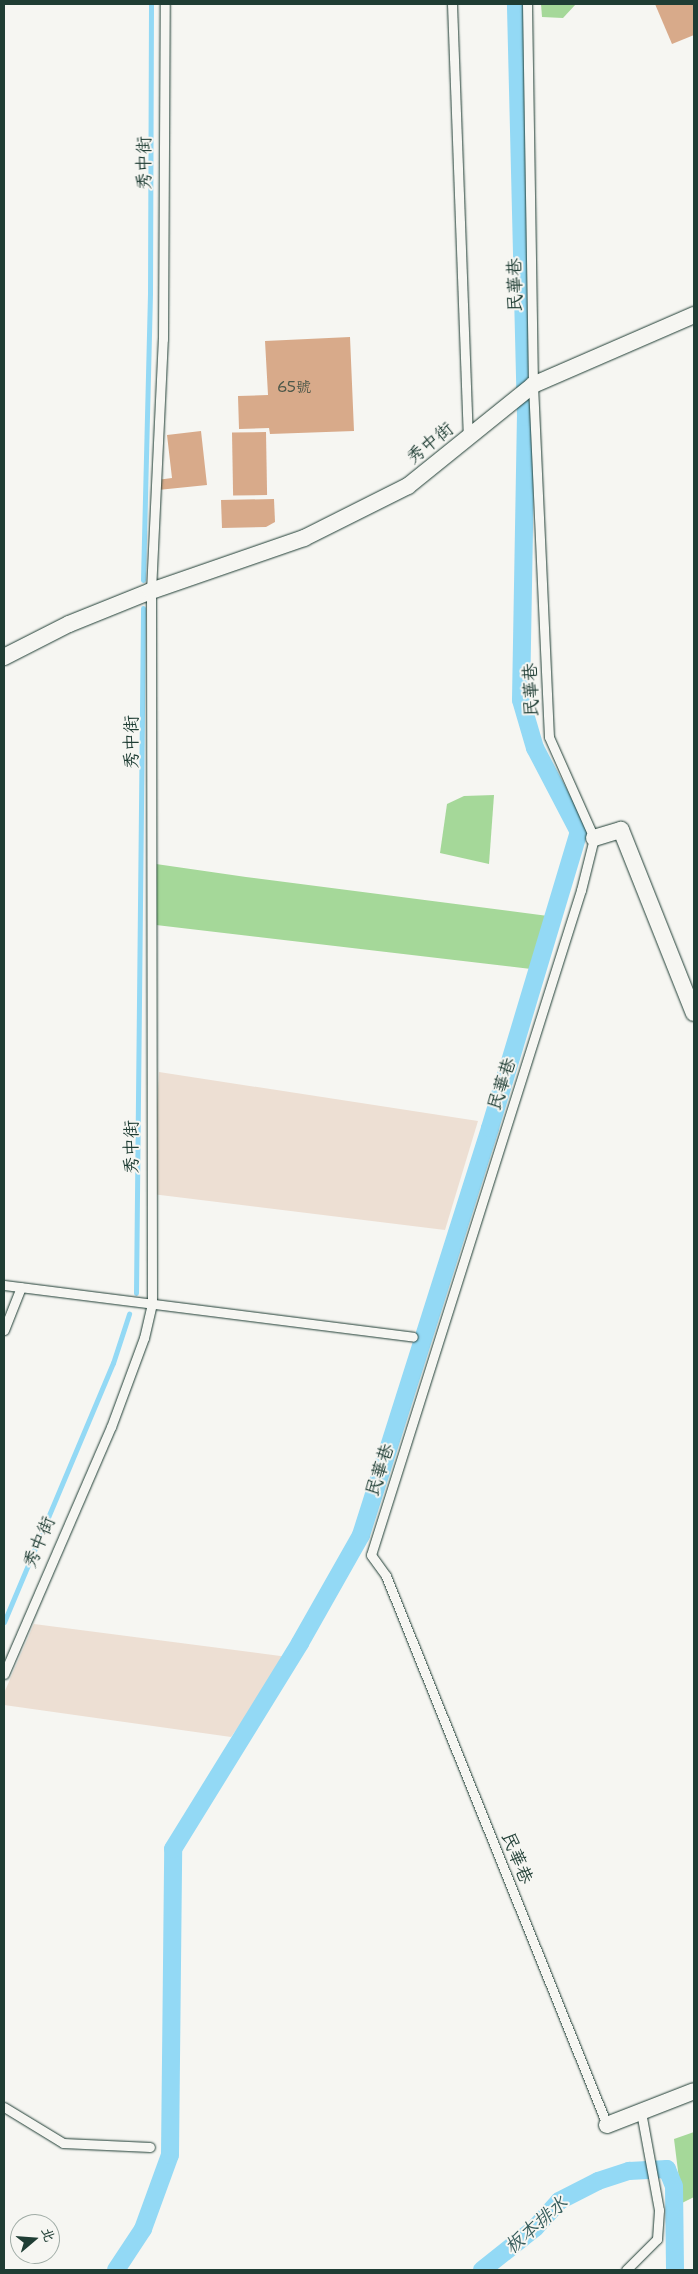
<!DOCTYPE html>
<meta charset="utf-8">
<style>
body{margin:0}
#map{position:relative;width:698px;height:2274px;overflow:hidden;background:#f6f6f2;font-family:"Shantell Sans","LXGW WenKai TC",sans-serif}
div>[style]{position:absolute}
.built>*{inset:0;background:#eddfd3}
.green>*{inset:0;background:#a5d899}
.stream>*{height:5px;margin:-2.5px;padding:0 2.5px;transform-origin:2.5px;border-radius:2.5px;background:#93d9f5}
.canal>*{height:18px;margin:-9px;padding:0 9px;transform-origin:9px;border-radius:9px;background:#93d9f5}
.building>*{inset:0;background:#d8aa8a;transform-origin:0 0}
.roads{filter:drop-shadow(0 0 1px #1f3d34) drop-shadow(0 0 1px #1f3d34)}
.service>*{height:9px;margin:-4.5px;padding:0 4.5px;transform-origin:4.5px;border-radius:4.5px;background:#f6f6f2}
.minor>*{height:16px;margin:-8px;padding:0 8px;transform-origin:8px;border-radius:8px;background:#f6f6f2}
span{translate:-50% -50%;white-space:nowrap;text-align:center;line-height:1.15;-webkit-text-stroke:4px #f6f6f2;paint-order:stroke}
.number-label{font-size:15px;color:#4d584a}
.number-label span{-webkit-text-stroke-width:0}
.street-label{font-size:18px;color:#1f3d34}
.water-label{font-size:19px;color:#365c5b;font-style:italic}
.frame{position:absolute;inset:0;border:5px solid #1f3d34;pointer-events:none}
.north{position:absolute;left:10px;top:2214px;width:50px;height:50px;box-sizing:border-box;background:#f6f6f2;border:1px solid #a0aca6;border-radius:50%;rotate:72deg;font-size:14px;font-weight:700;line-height:20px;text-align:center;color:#1f3d34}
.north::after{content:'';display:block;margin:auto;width:18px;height:22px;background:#1f3d34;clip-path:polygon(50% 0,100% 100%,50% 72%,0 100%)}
</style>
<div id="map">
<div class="built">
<i style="clip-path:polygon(159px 1072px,478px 1121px,445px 1230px,152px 1194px)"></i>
<i style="clip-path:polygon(34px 1624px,288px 1657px,231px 1737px,4px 1705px,4px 1693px)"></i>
</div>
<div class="green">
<i style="clip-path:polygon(541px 4px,576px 4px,563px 18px,542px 17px)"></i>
<i style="clip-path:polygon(494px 795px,489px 864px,440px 853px,447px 804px,464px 796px)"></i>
<i style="clip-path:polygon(156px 864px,246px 877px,548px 916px,531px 969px,156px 925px)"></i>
<i style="clip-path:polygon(694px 2132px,694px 2197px,682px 2203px,674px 2139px)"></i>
</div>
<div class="stream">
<i style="left:143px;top:580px;width:287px;rotate:-88.6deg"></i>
<i style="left:150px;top:293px;width:289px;rotate:-89.8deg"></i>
<i style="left:136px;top:1293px;width:685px;rotate:-89.41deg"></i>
<i style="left:4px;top:1622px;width:281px;rotate:-67.2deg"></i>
<i style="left:113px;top:1363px;width:52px;rotate:-71.9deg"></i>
</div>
<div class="canal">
<i style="left:116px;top:2270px;width:49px;rotate:-56.6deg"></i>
<i style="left:143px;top:2229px;width:79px;rotate:-70deg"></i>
<i style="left:170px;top:2155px;width:306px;rotate:-89.4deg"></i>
<i style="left:173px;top:1849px;width:242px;rotate:-58.3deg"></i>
<i style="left:300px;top:1643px;width:124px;rotate:-60.5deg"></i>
<i style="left:361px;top:1535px;width:427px;rotate:-72.4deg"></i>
<i style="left:490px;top:1128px;width:309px;rotate:-73.3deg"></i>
<i style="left:579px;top:832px;width:95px;rotate:-117.6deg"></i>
<i style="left:535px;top:748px;width:50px;rotate:-106.3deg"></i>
<i style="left:521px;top:700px;width:283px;rotate:-89deg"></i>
<i style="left:526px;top:417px;width:413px;rotate:-91.4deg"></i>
<i style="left:482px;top:2270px;width:68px;rotate:-38.4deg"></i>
<i style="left:535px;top:2228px;width:36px;rotate:-48deg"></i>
<i style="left:559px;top:2201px;width:44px;rotate:-27.1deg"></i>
<i style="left:598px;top:2181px;width:33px;rotate:-18deg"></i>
<i style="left:629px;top:2171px;width:38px;rotate:-3deg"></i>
<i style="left:667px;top:2169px;width:18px;rotate:68deg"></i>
<i style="left:674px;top:2186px;width:84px;rotate:89.3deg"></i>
</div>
<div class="building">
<i style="clip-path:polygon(655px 4px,694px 4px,694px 35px,672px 44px)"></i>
<i style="clip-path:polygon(350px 337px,354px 431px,270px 434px,269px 428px,239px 429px,238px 396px,268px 395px,265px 341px)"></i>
<i style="clip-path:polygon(201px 431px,207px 485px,158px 490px,157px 480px,172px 478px,167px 435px)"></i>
<i style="left:266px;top:432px;width:63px;height:34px;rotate:89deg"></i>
<i style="clip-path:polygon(274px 499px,275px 522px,266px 527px,222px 528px,221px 500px)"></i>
</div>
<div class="roads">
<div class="service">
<i style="left:452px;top:4px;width:434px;rotate:87.9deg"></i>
<i style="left:527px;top:4px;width:381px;rotate:89.1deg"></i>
<i style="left:533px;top:385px;width:352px;rotate:87.4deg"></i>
<i style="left:549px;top:737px;width:111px;rotate:66deg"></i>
<i style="left:594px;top:838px;width:54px;rotate:104deg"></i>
<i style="left:581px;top:890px;width:697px;rotate:107.53deg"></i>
<i style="left:371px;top:1555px;width:26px;rotate:54deg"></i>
<i style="left:386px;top:1576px;width:592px;rotate:68.07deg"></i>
<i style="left:4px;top:1285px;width:412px;rotate:7.2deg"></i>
<i style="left:4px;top:1330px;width:46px;rotate:-68.4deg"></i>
<i style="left:4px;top:1674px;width:269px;rotate:-66.6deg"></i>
<i style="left:111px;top:1427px;width:95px;rotate:-69.7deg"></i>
<i style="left:144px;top:1338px;width:35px;rotate:-77deg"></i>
<i style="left:152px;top:1304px;width:713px;rotate:-90.08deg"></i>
<i style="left:151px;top:591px;width:252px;rotate:-87.3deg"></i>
<i style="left:163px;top:339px;width:335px;rotate:-89.7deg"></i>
<i style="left:4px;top:2107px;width:69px;rotate:31.4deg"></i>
<i style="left:63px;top:2143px;width:87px;rotate:2.6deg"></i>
<i style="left:626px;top:2270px;width:44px;rotate:-45deg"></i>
<i style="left:657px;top:2239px;width:29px;rotate:-86deg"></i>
<i style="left:659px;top:2210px;width:100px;rotate:-100.4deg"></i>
</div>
<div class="minor">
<i style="left:4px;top:657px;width:73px;rotate:-26.9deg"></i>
<i style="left:69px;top:624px;width:88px;rotate:-21.9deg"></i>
<i style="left:151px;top:591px;width:162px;rotate:-19.1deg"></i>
<i style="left:304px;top:538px;width:116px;rotate:-26.6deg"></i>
<i style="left:408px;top:486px;width:161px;rotate:-38.9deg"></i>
<i style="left:533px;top:385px;width:176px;rotate:-23.5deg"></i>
<i style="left:594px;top:838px;width:28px;rotate:-17deg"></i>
<i style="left:621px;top:830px;width:197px;rotate:68.3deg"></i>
<i style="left:607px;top:2125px;width:93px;rotate:-21.3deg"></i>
</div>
</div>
<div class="number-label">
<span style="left:294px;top:388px">65號</span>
</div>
<div class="street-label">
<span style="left:144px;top:163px;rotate:-90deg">秀中街</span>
<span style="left:515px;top:285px;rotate:-91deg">民華巷</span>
<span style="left:430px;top:443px;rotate:-39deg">秀中街</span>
<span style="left:531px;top:690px;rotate:-92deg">民華巷</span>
<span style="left:131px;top:742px;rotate:-90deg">秀中街</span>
<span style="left:502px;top:1084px;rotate:-72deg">民華巷</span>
<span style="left:131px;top:1147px;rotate:-90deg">秀中街</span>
<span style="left:380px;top:1470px;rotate:-72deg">民華巷</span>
<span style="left:39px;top:1542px;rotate:-67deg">秀中街</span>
<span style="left:517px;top:1858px;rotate:68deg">民華巷</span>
</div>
<div class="water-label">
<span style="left:536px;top:2225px;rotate:-41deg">板本排水</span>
</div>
<div class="frame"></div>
<div class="north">北</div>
</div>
